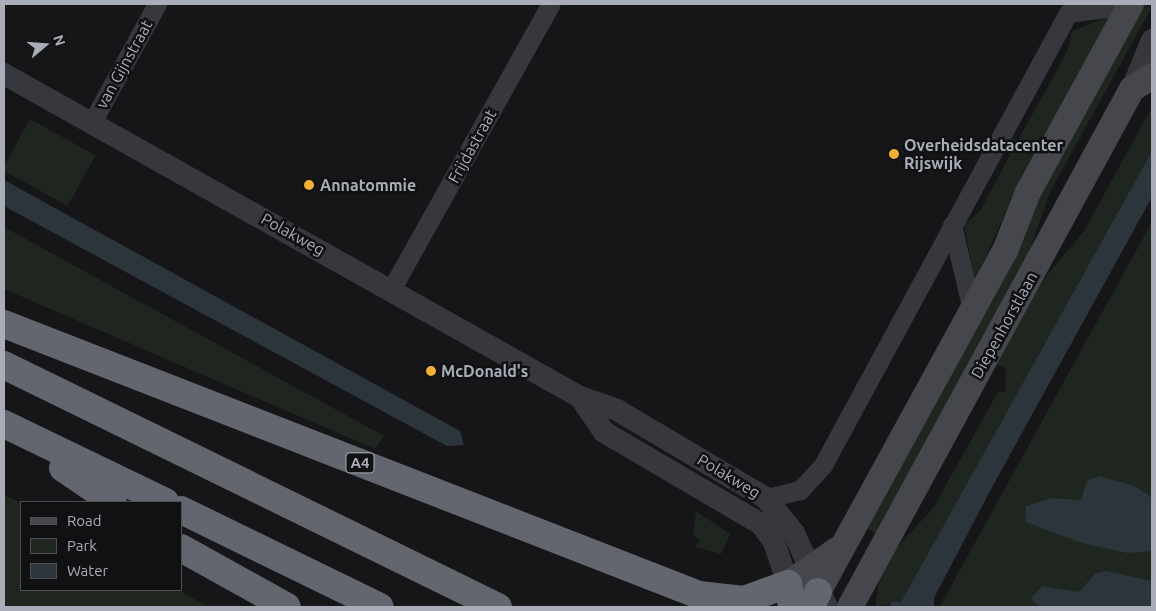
<!DOCTYPE html>
<style>
body{margin:0}
#map{position:relative;width:1156px;height:611px;overflow:hidden;background:#161618;font-family:Ubuntu,sans-serif}
div>[style]{position:absolute}
.green>*{inset:0;background:#1e261f;transform-origin:0 0}
.water>*{inset:0;background:#2c353c}
.minor>*{height:19px;margin:-9.5px;padding:0 9.5px;transform-origin:9.5px;border-radius:9.5px;background:#37383d}
.tertiary>*{height:22px;margin:-11px;padding:0 11px;transform-origin:11px;border-radius:11px;background:#37383d}
.secondary>*{height:26px;margin:-13px;padding:0 13px;transform-origin:13px;border-radius:13px;background:#45474d}
.motorway>*{height:28px;margin:-14px;padding:0 14px;transform-origin:14px;border-radius:14px;background:#63666e}
.dots>*{width:14px;height:14px;translate:-50% -50%;box-sizing:border-box;border:2px solid #111113;border-radius:50%}
span{translate:-50% -50%;white-space:nowrap;text-align:center;line-height:1.15;-webkit-text-stroke:5px #111113;paint-order:stroke}
.shield-label span{padding:1px 4px;background:#111113;border:1px solid;border-radius:4px;-webkit-text-stroke-width:0}
.shield-label{font-size:15px;color:#a8adb8;font-weight:700}
.street-label{font-size:16px;color:#a8adb8}
.poi-label{font-size:16px;color:#a8adb8;font-weight:700}
.left{translate:0 -50%;text-align:left}
.frame{position:absolute;inset:0;border:5px solid #a8adb8;pointer-events:none}
.legend{position:absolute;left:20px;top:501px;width:162px;height:90px;box-sizing:border-box;background:#111113;border:1px solid #4d4f55;margin:0;padding:6px 9px;list-style:none;font-size:15px;color:#a8adb8}
.legend li{display:flex;align-items:center;gap:10px;height:25px}
.legend b{width:25px;border:1px solid #4d4f55}
.north{position:absolute;left:20px;top:20px;width:50px;height:50px;-webkit-text-stroke:4px #111113;paint-order:stroke;rotate:72deg;font-size:14px;font-weight:700;line-height:20px;text-align:center;color:#a8adb8}
.north::after{content:'';display:block;margin:auto;width:18px;height:22px;background:#a8adb8;clip-path:polygon(50% 0,100% 100%,50% 72%,0 100%)}
</style>
<div id="map">
<div class="green">
<i style="clip-path:polygon(1142px 4px,1152px 7px,1051px 190px,1025px 263px,877px 534px,864px 527px)"></i>
<i style="clip-path:polygon(1111px 16px,1022px 175px,975px 281px,964px 225px,980px 211px,1010px 155px,1003px 149px,1009px 138px,1018px 140px,1067px 52px,1072px 31px)"></i>
<i style="clip-path:polygon(1152px 107px,1152px 151px,901px 602px,875px 607px,879px 580px,893px 552px,933px 508px,998px 392px,1005px 392px,1006px 369px,997px 364px,1042px 281px,1084px 231px)"></i>
<i style="left:30px;top:119px;width:75px;height:58px;rotate:29deg"></i>
<i style="clip-path:polygon(1152px 222px,1152px 607px,942px 607px,940px 606px)"></i>
<i style="clip-path:polygon(4px 227px,384px 436px,375px 449px,4px 289px)"></i>
<i style="clip-path:polygon(4px 495px,21px 503px,21px 590px,179px 590px,208px 607px,4px 607px)"></i>
<i style="clip-path:polygon(696px 511px,730px 534px,721px 554px,696px 547px,699px 540px,693px 535px)"></i>
</div>
<div class="water">
<i style="clip-path:polygon(1152px 151px,1152px 197px,990px 491px,934px 598px,934px 607px,889px 607px,892px 602px,901px 602px)"></i>
<i style="clip-path:polygon(4px 180px,460px 431px,464px 445px,447px 446px,4px 206px)"></i>
<i style="clip-path:polygon(1099px 476px,1134px 486px,1152px 497px,1152px 551px,1128px 553px,1085px 544px,1025px 522px,1026px 506px,1052px 498px,1081px 500px,1087px 481px)"></i>
<i style="clip-path:polygon(1106px 571px,1152px 581px,1152px 607px,1043px 607px,1033px 602px,1032px 597px,1042px 586px,1079px 592px,1095px 574px)"></i>
</div>
<div class="minor">
<i style="left:91px;top:124px;width:137px;rotate:-61.2deg"></i>
<i style="left:952px;top:225px;width:87px;rotate:76.8deg"></i>
<i style="left:392px;top:288px;width:325px;rotate:-60.8deg"></i>
<i style="left:766px;top:498px;width:35px;rotate:-13deg"></i>
<i style="left:800px;top:490px;width:34px;rotate:-47deg"></i>
<i style="left:823px;top:465px;width:514px;rotate:-61.54deg"></i>
<i style="left:1068px;top:13px;width:63px;rotate:-7.4deg"></i>
</div>
<div class="tertiary">
<i style="left:4px;top:74px;width:660px;rotate:29.28deg"></i>
<i style="left:580px;top:397px;width:39px;rotate:19deg"></i>
<i style="left:617px;top:410px;width:173px;rotate:30.6deg"></i>
<i style="left:766px;top:498px;width:45px;rotate:51.3deg"></i>
<i style="left:794px;top:533px;width:81px;rotate:66deg"></i>
<i style="left:1132px;top:89px;width:53px;rotate:-67.8deg"></i>
<i style="left:580px;top:397px;width:42px;rotate:55.6deg"></i>
<i style="left:604px;top:432px;width:182px;rotate:30.4deg"></i>
<i style="left:761px;top:524px;width:22px;rotate:54deg"></i>
<i style="left:774px;top:542px;width:44px;rotate:71.6deg"></i>
</div>
<div class="secondary">
<i style="left:788px;top:584px;width:60px;rotate:-34.8deg"></i>
<i style="left:818px;top:592px;width:389px;rotate:-61.3deg"></i>
<i style="left:1005px;top:251px;width:63px;rotate:-68.7deg"></i>
<i style="left:1028px;top:192px;width:214px;rotate:-61.3deg"></i>
<i style="left:850px;top:607px;width:590px;rotate:-61.44deg"></i>
<i style="left:1132px;top:89px;width:24px;rotate:-33deg"></i>
</div>
<div class="motorway">
<i style="left:4px;top:324px;width:746px;rotate:21.3deg"></i>
<i style="left:699px;top:595px;width:45px;rotate:6.3deg"></i>
<i style="left:744px;top:600px;width:47px;rotate:-20deg"></i>
<i style="left:788px;top:584px;width:23px;rotate:80deg"></i>
<i style="left:4px;top:365px;width:550px;rotate:26.1deg"></i>
<i style="left:4px;top:424px;width:179px;rotate:25.8deg"></i>
<i style="left:63px;top:468px;width:60px;rotate:34.2deg"></i>
<i style="left:181px;top:510px;width:221px;rotate:26deg"></i>
<i style="left:181px;top:548px;width:121px;rotate:29.1deg"></i>
<i style="left:810px;top:607px;width:17px;rotate:-62deg"></i>
</div>
<div class="dots">
<i style="left:894px;top:154px;background:#f2b134"></i>
<i style="left:309px;top:185px;background:#f2b134"></i>
<i style="left:431px;top:371px;background:#f2b134"></i>
</div>
<div class="shield-label">
<span style="left:360px;top:463px">A4</span>
</div>
<div class="street-label">
<span style="left:124px;top:64px;rotate:-61deg">van Gijnstraat</span>
<span style="left:472px;top:146px;rotate:-61deg">Frijdastraat</span>
<span style="left:293px;top:234px;rotate:29deg">Polakweg</span>
<span style="left:1004px;top:325px;rotate:-61deg">Diepenhorstlaan</span>
<span style="left:729px;top:476px;rotate:31deg">Polakweg</span>
</div>
<div class="poi-label">
<span class="left" style="left:904px;top:154px">Overheidsdatacenter<br>Rijswijk</span>
<span class="left" style="left:320px;top:185px">Annatommie</span>
<span class="left" style="left:441px;top:371px">McDonald's</span>
</div>
<div class="frame"></div>
<ul class="legend">
<li><b style="height:6px;background:#45474d"></b>Road</li>
<li><b style="height:14px;background:#1e261f"></b>Park</li>
<li><b style="height:14px;background:#2c353c"></b>Water</li>
</ul>
<div class="north">N</div>
</div>
